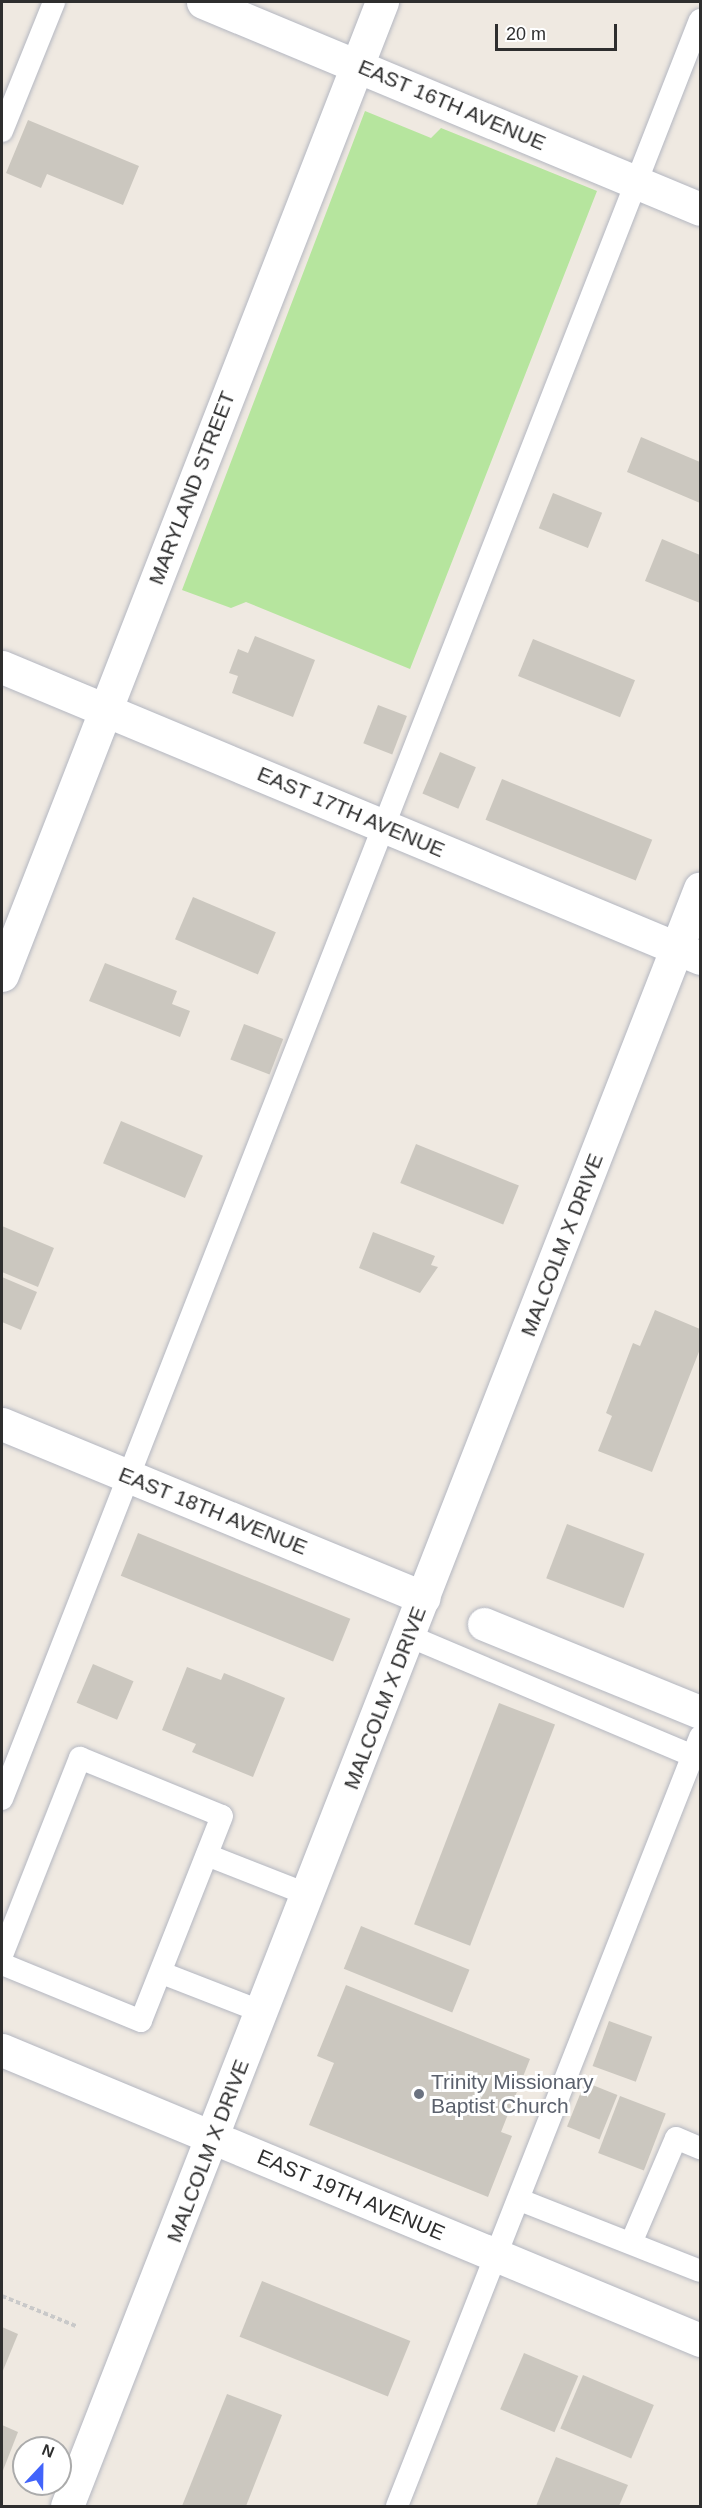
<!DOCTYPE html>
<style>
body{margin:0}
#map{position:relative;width:702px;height:2508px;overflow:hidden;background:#efe9e1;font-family:Helvetica,sans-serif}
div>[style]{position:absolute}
.green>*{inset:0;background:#b6e59e}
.building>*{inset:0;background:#cbc7bf;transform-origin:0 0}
.path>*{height:4px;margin-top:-2px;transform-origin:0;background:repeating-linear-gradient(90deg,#c9c9c9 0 4.5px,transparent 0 7.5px)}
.roads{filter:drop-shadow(0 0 2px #b4b7c1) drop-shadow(0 0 2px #b4b7c1)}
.service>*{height:22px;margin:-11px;padding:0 11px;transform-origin:11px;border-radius:11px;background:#fff}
.pedestrian>*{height:33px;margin:-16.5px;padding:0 16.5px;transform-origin:16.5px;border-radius:16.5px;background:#fff}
.minor>*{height:33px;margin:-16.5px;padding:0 16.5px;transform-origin:16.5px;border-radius:16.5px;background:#fff}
.tertiary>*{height:33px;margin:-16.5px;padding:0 16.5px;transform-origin:16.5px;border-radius:16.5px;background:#fff}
.dots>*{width:16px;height:16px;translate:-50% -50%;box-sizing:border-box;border:3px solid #fff;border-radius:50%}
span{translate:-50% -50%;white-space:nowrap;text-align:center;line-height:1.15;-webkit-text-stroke:6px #fff;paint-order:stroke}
.street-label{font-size:21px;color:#2e2e2e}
.worship-label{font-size:21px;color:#5b616d}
.left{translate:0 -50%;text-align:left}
.frame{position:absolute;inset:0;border:3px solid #2e2e2e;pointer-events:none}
.north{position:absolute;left:12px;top:2436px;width:60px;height:60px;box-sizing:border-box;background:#fff;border:2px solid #ababab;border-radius:50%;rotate:22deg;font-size:16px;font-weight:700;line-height:24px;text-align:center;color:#2e2e2e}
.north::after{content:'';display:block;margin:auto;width:21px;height:27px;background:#4264fb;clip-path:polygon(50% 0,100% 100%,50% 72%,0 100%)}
.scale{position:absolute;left:495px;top:24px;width:122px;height:27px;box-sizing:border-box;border:3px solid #2e2e2e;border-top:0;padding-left:8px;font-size:18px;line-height:21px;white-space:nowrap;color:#2e2e2e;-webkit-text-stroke:4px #fff;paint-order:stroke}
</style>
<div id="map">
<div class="green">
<i style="clip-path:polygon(365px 111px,431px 138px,441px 128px,597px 191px,410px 669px,246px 602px,231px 608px,182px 590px)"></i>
</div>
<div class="building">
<i style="clip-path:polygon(28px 120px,139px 166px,123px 205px,47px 174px,41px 188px,6px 173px)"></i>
<i style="clip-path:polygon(641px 437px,700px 462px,700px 503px,627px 472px)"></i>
<i style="left:553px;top:493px;width:53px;height:38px;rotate:22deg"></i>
<i style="clip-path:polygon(662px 539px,700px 555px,700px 603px,645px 581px)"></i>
<i style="clip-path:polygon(255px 636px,315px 660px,293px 717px,232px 693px,238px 676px,229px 673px,238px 649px,248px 653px)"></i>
<i style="left:533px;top:639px;width:110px;height:40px;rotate:22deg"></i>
<i style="left:378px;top:705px;width:31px;height:41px;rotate:21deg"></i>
<i style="left:440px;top:752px;width:39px;height:45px;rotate:23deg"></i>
<i style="left:502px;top:779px;width:162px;height:44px;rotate:22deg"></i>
<i style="left:193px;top:897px;width:90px;height:46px;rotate:23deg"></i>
<i style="clip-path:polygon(105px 963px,177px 991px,172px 1004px,190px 1011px,180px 1037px,89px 1001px)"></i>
<i style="left:244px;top:1024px;width:42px;height:38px;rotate:21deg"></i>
<i style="left:121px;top:1121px;width:89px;height:46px;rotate:23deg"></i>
<i style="left:416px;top:1144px;width:111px;height:42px;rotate:22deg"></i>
<i style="clip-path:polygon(2px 1226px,54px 1248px,38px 1287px,2px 1272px)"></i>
<i style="clip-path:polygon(373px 1232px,435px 1256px,431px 1265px,438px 1267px,420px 1293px,359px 1268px)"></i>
<i style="clip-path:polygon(2px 1277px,37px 1292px,21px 1330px,2px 1322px)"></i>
<i style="clip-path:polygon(655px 1310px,700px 1329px,700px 1349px,652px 1472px,598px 1451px,612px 1416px,606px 1413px,633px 1343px,640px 1346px)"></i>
<i style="left:567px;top:1524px;width:83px;height:58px;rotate:21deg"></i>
<i style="left:138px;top:1533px;width:229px;height:46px;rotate:22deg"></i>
<i style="left:93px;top:1664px;width:44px;height:42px;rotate:23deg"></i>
<i style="clip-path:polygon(187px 1667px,221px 1680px,224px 1673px,285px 1698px,253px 1777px,192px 1752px,196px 1744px,162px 1730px)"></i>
<i style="left:499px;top:1703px;width:60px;height:237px;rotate:21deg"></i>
<i style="left:361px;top:1926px;width:117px;height:46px;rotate:22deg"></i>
<i style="clip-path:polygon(346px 1985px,530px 2059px,501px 2132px,512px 2136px,488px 2197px,309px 2125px,334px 2063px,317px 2056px)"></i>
<i style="left:609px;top:2021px;width:46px;height:48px;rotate:20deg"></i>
<i style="left:585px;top:2082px;width:35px;height:48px;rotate:22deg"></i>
<i style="left:620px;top:2096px;width:49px;height:61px;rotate:21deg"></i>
<i style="left:262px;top:2281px;width:160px;height:60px;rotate:22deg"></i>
<i style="clip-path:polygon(2px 2327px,18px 2334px,2px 2373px)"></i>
<i style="left:524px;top:2353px;width:59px;height:61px;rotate:23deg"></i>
<i style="left:583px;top:2375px;width:77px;height:58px;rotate:23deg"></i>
<i style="clip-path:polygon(227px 2394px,282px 2415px,246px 2506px,182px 2506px)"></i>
<i style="clip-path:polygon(2px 2425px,18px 2432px,2px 2473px)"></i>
<i style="clip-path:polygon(556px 2457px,628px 2485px,619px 2506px,536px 2506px)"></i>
</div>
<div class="path">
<i style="left:2px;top:2296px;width:80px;rotate:22.1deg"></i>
</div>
<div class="roads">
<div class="service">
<i style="left:2px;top:131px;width:139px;rotate:-68deg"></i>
<i style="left:409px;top:1636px;width:308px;rotate:22.9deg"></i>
<i style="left:2px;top:1799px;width:1911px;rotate:-68.58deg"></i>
<i style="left:207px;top:1855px;width:110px;rotate:21.4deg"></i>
<i style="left:2px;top:1955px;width:212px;rotate:-68.4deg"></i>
<i style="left:80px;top:1758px;width:153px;rotate:22.2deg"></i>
<i style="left:222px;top:1816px;width:220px;rotate:111.6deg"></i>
<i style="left:141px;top:2021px;width:150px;rotate:-157.7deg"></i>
<i style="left:162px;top:1973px;width:107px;rotate:21.3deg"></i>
<i style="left:520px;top:2200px;width:193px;rotate:21.5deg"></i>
<i style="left:631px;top:2243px;width:114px;rotate:-66.8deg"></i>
<i style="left:676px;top:2138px;width:26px;rotate:23deg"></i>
<i style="left:397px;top:2506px;width:827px;rotate:-68.49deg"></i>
</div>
<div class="pedestrian">
<i style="left:484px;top:1624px;width:233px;rotate:22.2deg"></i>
</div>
<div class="minor">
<i style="left:203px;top:2px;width:538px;rotate:22.61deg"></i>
<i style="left:2px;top:667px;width:756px;rotate:22.63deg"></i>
<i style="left:2px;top:975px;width:1045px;rotate:-68.67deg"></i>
<i style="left:2px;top:1424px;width:456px;rotate:22.4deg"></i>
</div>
<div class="tertiary">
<i style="left:2px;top:2050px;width:756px;rotate:22.56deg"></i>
<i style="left:67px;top:2506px;width:1737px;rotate:-68.63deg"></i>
</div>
</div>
<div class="dots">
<i style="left:419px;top:2094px;background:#6b7280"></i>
</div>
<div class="street-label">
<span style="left:452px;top:105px;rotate:23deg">EAST 16TH AVENUE</span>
<span style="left:192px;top:488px;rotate:-69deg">MARYLAND STREET</span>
<span style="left:351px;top:812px;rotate:23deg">EAST 17TH AVENUE</span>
<span style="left:562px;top:1245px;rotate:-69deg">MALCOLM X DRIVE</span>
<span style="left:213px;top:1511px;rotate:22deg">EAST 18TH AVENUE</span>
<span style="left:385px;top:1698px;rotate:-69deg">MALCOLM X DRIVE</span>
<span style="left:208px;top:2151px;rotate:-69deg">MALCOLM X DRIVE</span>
<span style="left:351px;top:2195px;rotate:23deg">EAST 19TH AVENUE</span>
</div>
<div class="worship-label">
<span class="left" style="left:431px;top:2094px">Trinity Missionary<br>Baptist Church</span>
</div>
<div class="frame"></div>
<div class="north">N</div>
<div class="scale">20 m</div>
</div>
